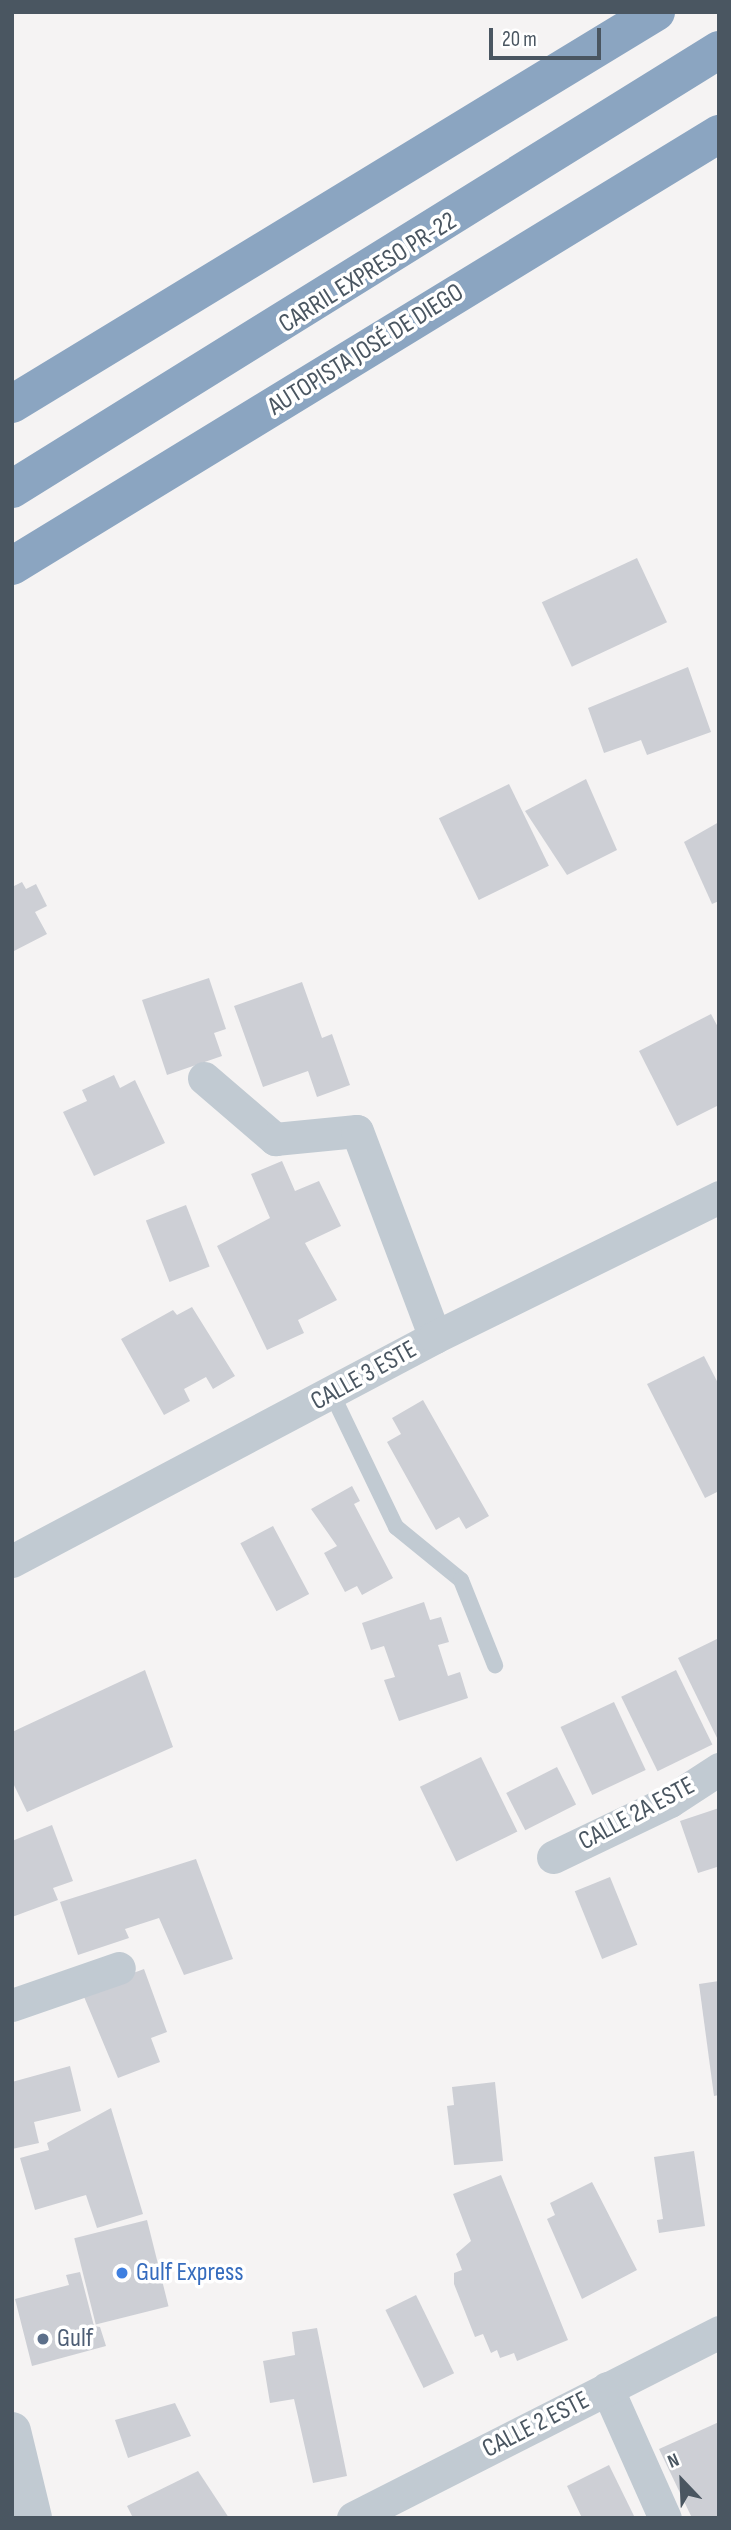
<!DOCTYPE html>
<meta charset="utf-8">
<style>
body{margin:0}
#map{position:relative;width:731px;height:2530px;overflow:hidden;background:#f5f3f3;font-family:"Sofia Sans Condensed",sans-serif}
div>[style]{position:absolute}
.building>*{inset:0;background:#cdcfd5;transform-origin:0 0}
.service>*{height:16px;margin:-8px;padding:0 8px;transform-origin:8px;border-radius:8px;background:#c1cad2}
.minor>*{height:33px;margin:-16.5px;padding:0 16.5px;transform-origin:16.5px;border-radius:16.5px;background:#c1cad2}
.tertiary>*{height:38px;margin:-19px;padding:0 19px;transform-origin:19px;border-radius:19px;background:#c1cad2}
.motorway>*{height:38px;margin:-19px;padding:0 19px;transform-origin:19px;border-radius:19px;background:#8ba5c1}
.dots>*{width:19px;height:19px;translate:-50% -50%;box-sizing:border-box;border:4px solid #fff;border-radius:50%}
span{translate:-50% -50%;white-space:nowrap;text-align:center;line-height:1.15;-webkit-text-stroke:7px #fff;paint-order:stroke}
.street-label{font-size:26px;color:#4a5661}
.shop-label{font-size:26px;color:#366cbe}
.left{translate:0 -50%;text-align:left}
.service-label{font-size:26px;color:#4e5e75}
.frame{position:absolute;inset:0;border:14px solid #4a5661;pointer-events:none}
.north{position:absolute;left:647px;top:2446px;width:70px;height:70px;-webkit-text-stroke:5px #fff;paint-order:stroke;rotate:337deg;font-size:19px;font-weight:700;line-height:28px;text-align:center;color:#4a5661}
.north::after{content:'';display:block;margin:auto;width:24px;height:32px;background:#4a5661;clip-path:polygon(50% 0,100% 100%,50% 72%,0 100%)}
.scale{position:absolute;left:489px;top:28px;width:112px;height:32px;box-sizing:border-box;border:4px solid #4a5661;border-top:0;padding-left:9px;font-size:21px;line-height:24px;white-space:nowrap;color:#4a5661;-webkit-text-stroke:5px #fff;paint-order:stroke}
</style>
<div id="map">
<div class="building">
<i style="left:637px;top:558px;width:71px;height:105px;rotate:65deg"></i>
<i style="clip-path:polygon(688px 667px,711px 732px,647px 755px,641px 740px,604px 753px,588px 708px)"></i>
<i style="clip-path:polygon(586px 779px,617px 850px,567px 875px,525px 811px)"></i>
<i style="left:509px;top:784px;width:91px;height:78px;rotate:64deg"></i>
<i style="clip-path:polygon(719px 822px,719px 901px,712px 904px,684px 842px)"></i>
<i style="clip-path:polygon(22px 882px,26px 889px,36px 884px,47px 906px,35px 912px,47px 934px,12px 952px,12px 887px)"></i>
<i style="clip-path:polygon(209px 978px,226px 1029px,214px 1033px,222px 1056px,167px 1075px,142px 1000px)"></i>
<i style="clip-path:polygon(302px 982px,322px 1038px,332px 1034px,350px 1085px,317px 1097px,308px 1071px,263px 1087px,234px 1006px)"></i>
<i style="clip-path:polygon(711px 1014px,719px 1029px,719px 1105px,677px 1126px,639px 1051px)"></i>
<i style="clip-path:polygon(114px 1075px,120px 1088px,135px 1080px,165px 1143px,94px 1176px,63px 1112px,87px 1101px,82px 1090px)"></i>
<i style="clip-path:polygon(282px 1161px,295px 1191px,319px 1181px,341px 1226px,305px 1243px,337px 1300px,298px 1320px,304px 1333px,267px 1350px,217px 1246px,270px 1218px,251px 1174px)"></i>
<i style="left:186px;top:1205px;width:66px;height:43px;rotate:69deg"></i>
<i style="clip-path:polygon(192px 1307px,235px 1376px,213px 1389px,206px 1377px,184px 1389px,190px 1401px,164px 1415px,121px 1339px,173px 1310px,177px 1315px)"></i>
<i style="clip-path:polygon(704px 1356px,719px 1385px,719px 1491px,705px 1498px,647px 1384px)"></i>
<i style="clip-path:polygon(423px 1400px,489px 1516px,466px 1529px,459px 1517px,436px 1530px,387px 1442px,401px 1434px,392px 1418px)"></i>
<i style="clip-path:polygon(352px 1486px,360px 1501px,354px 1504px,393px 1578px,362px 1595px,357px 1586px,345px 1592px,324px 1553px,337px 1546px,311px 1509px)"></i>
<i style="left:273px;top:1526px;width:77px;height:37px;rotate:62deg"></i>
<i style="clip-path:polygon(424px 1602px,430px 1620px,441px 1617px,449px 1642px,438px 1645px,448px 1676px,460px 1672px,468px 1698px,399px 1721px,384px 1680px,395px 1677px,384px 1646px,371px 1650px,362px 1623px)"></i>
<i style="clip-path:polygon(719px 1638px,719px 1742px,678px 1658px)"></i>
<i style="clip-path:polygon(145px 1670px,173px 1747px,27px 1812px,12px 1781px,12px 1732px)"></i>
<i style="left:676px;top:1670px;width:83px;height:61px;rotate:64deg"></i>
<i style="left:614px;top:1702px;width:75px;height:59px;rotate:65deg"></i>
<i style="left:481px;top:1757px;width:83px;height:68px;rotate:64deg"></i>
<i style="left:557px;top:1767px;width:42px;height:57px;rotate:63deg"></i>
<i style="clip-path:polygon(719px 1808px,717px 1867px,698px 1873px,680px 1821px)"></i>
<i style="clip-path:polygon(52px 1825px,73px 1881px,53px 1888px,58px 1900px,12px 1917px,12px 1841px)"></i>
<i style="clip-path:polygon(196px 1859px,233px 1959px,184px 1975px,159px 1918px,125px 1929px,129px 1938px,78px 1955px,60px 1902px)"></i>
<i style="left:610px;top:1877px;width:73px;height:38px;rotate:68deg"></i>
<i style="clip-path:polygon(144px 1969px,167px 2032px,151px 2038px,160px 2062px,118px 2078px,82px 1992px)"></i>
<i style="clip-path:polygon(719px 1981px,719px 2095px,714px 2096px,699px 1984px)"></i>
<i style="clip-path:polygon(70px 2066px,81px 2111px,34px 2122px,39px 2143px,12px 2149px,12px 2082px)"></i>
<i style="clip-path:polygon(495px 2082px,503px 2161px,454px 2165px,447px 2106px,454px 2105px,452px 2087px)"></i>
<i style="clip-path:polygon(111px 2108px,143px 2214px,97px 2228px,86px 2195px,35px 2210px,20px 2158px,49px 2150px,47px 2143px)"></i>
<i style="clip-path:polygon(694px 2151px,705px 2226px,659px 2233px,657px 2220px,663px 2219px,654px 2157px)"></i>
<i style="clip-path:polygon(501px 2175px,568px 2340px,517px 2361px,514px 2353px,500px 2358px,497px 2350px,491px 2353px,483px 2334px,475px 2337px,454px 2284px,454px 2273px,462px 2270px,456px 2254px,471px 2241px,453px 2194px)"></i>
<i style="clip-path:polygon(592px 2182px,637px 2270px,582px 2299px,547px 2219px,555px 2215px,550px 2203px)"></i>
<i style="left:147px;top:2220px;width:89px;height:75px;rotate:76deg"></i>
<i style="clip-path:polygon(80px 2272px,94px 2326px,100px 2327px,106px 2346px,32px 2366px,15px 2299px,69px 2285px,66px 2275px)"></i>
<i style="left:416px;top:2295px;width:87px;height:34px;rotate:64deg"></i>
<i style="clip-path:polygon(317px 2328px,347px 2476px,313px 2483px,294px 2399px,270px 2403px,263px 2361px,295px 2355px,292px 2332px)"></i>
<i style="clip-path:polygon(175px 2403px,191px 2436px,128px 2458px,115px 2420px)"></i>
<i style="clip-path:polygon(719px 2422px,719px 2518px,692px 2518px,659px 2449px)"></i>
<i style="clip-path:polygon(609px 2465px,635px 2518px,582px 2518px,567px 2486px)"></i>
<i style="clip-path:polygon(198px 2471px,229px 2518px,133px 2518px,127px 2506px)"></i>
</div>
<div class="service">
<i style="left:332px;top:1394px;width:148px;rotate:64.3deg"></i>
<i style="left:396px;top:1527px;width:84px;rotate:39.2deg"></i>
<i style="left:461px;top:1580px;width:92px;rotate:68.2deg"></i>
</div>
<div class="minor">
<i style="left:204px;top:1078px;width:94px;rotate:40.7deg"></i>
<i style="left:275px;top:1139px;width:82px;rotate:-5.6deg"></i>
<i style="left:357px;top:1131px;width:220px;rotate:69.3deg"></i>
<i style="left:12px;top:1561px;width:479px;rotate:-27.9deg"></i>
<i style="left:435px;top:1337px;width:317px;rotate:-26.2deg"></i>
<i style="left:553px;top:1857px;width:130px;rotate:-25.6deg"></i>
<i style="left:670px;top:1801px;width:59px;rotate:-33.1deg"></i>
<i style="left:12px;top:2005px;width:113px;rotate:-19.1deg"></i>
<i style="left:607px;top:2388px;width:142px;rotate:66deg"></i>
<i style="left:353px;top:2518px;width:411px;rotate:-26.9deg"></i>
</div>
<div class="tertiary">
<i style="left:12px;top:2431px;width:89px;rotate:76.4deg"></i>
</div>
<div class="motorway">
<i style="left:12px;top:404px;width:754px;rotate:-31.33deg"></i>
<i style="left:12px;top:489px;width:832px;rotate:-31.84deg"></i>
<i style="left:12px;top:566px;width:829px;rotate:-31.43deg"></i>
</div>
<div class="dots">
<i style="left:122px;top:2273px;background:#3f7fe0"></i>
<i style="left:43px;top:2339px;background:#5c6f8a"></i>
</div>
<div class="street-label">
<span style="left:368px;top:273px;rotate:-32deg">CARRIL EXPRESO PR-22</span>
<span style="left:366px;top:350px;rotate:-32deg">AUTOPISTA JOSÉ DE DIEGO</span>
<span style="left:364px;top:1376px;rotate:-29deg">CALLE 3 ESTE</span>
<span style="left:637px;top:1814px;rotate:-28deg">CALLE 2A ESTE</span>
<span style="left:536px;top:2425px;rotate:-27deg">CALLE 2 ESTE</span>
</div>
<div class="shop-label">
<span class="left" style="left:136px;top:2273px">Gulf Express</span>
</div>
<div class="service-label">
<span class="left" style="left:57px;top:2339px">Gulf</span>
</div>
<div class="frame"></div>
<div class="north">N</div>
<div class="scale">20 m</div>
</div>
